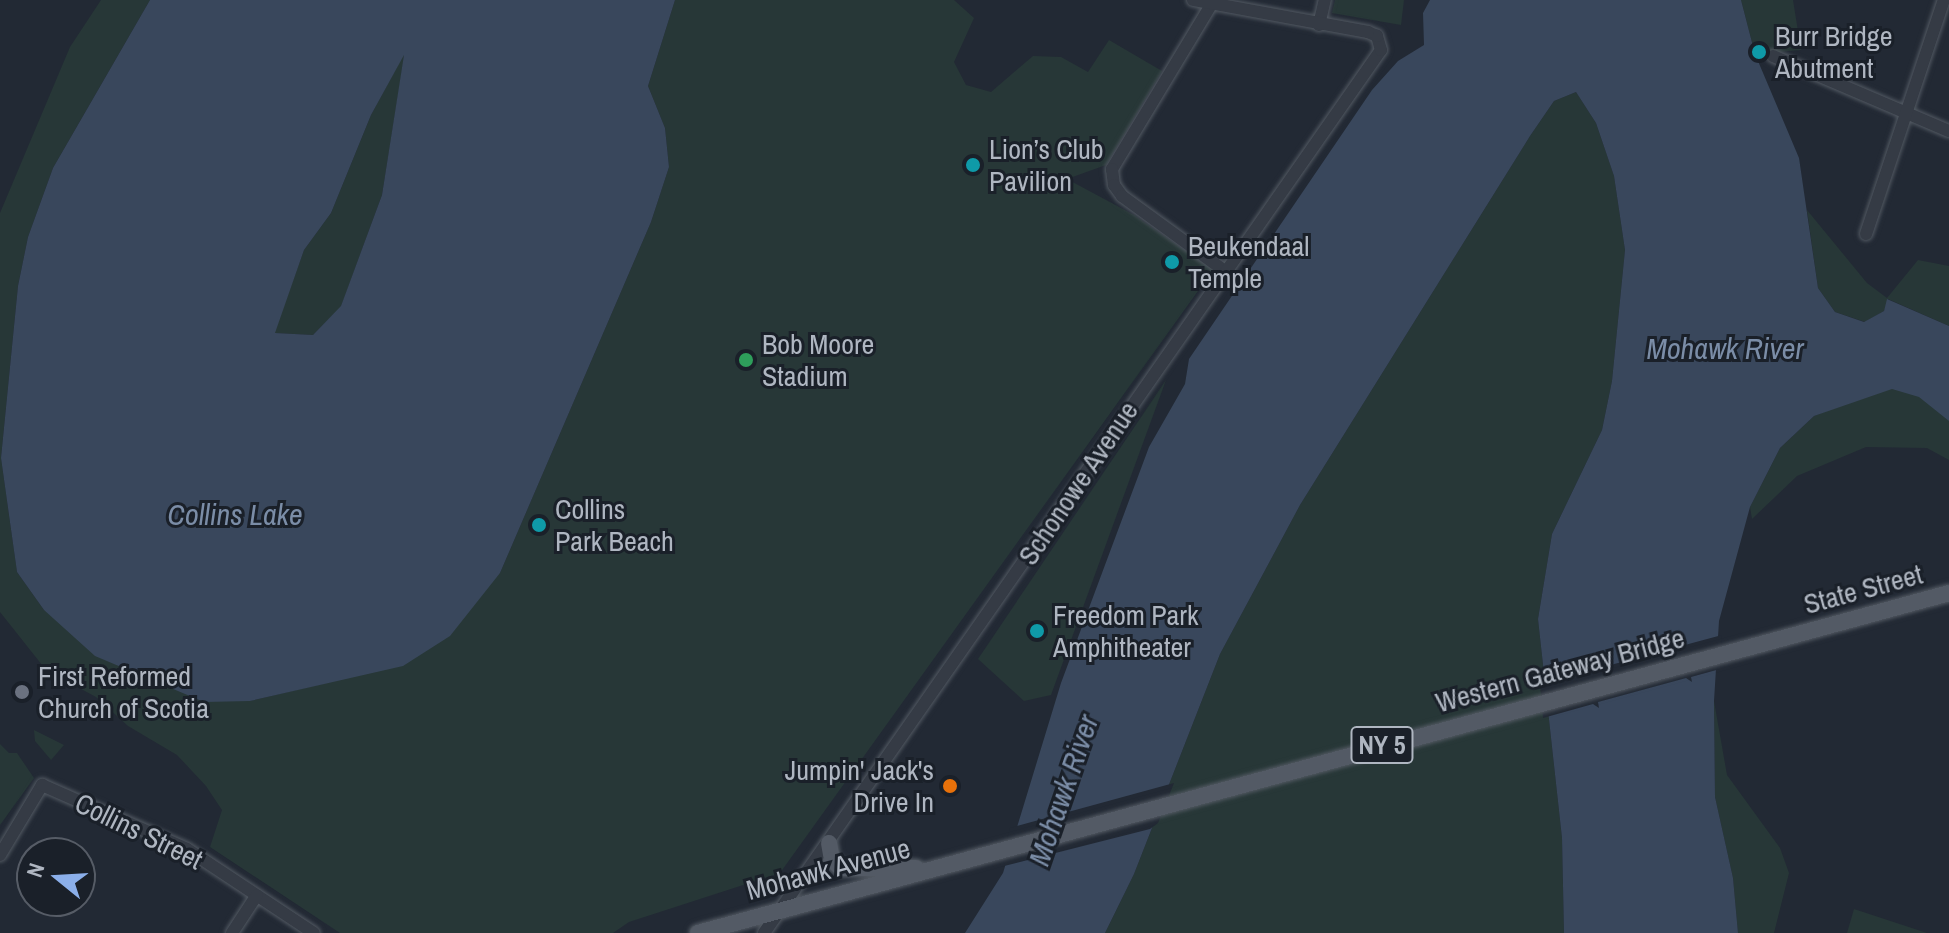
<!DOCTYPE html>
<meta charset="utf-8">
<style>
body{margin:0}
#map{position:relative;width:1949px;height:933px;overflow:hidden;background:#222934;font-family:"Archivo Narrow",sans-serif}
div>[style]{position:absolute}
.green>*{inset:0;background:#273737}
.water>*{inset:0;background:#39475c}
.pier>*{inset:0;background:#222934}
.roads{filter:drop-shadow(0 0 2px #525962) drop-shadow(0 0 2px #525962)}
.minor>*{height:12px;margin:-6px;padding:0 6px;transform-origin:6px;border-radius:6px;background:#353b45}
.major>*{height:16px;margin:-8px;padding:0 8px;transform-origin:8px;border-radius:8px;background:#535a65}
.dots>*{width:22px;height:22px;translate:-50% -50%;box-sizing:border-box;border:4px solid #1a2029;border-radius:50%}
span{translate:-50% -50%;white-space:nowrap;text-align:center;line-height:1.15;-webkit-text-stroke:6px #1a2029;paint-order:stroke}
.shield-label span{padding:2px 6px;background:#1a2029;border:2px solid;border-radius:6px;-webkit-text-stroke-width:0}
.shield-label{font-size:26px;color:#afb6c1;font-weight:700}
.poi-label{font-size:28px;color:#afb6c1}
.left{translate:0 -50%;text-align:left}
.right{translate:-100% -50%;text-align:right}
.street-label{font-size:28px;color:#afb6c1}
.water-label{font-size:30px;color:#7b8da7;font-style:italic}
.north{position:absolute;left:16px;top:837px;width:80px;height:80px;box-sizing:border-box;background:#1a2029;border:2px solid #565c66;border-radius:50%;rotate:288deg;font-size:22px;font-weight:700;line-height:32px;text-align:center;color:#afb6c1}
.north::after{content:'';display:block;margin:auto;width:28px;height:36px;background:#8bafea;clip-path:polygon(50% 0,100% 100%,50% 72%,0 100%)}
</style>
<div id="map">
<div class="green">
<i style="clip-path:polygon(101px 0,150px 0,53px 168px,28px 237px,18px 286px,1px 458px,17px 572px,44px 610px,250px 701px,330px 682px,500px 573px,651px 222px,669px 167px,665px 128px,648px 86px,675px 0,954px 0,974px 18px,954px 62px,966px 85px,991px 92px,1033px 56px,1061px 57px,1088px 72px,1109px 40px,1162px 71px,1106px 165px,1067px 179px,1134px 215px,1213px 270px,780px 873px,629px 922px,613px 933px,340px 933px,210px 847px,222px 810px,206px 786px,177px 755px,128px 726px,96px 697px,46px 670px,0 612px,0 213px,70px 47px)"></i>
<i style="clip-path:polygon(1335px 0,1404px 0,1401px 25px,1332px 13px)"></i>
<i style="clip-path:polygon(1741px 0,1793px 0,1801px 50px,1755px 54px)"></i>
<i style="clip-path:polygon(405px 52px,382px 195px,341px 307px,313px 335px,274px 333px,304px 250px,331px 213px,371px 115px)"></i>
<i style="clip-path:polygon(1576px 92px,1596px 123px,1614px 176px,1625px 250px,1612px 381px,1602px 430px,1552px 534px,1538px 619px,1562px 838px,1564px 933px,1105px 933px,1134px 874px,1220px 654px,1300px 505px,1530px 136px,1554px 101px)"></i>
<i style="clip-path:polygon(1807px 210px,1867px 283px,1887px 298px,1918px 260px,1949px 266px,1949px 326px,1888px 299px,1884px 311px,1865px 322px,1835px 312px,1818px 288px)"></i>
<i style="clip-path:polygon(1949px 361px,1949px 460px,1927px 448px,1866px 447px,1797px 476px,1752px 519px,1750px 507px,1780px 448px,1814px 416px)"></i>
<i style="clip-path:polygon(1166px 380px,1051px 695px,1024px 701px,978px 659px)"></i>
<i style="clip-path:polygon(1714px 701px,1727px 775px,1780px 848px,1789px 873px,1774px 933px,1738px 933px,1733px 878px,1715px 797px)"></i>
<i style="clip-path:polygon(34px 730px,64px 745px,51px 760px,35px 741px)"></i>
<i style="clip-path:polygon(0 744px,9px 753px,17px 753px,34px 778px,0 825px)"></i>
<i style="clip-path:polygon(1854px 909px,1927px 933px,1847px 933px)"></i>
</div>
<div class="water">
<i style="clip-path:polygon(evenodd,150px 0,675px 0,648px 86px,665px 128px,669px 167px,651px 222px,500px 573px,450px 636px,403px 666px,250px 701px,204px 702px,95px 656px,44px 610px,17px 572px,1px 458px,18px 286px,28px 237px,53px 168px,150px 0,404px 55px,382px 195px,341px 306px,313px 335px,275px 333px,304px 250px,331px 213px,371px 115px,404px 55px)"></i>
<i style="clip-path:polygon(1430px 0,1741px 0,1755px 54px,1799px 158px,1818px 288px,1835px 312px,1864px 322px,1884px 311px,1887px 299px,1949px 326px,1949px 421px,1919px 397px,1892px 389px,1814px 416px,1780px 448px,1750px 507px,1719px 621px,1714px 701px,1715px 797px,1733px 878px,1738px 933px,1564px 933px,1562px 838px,1538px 619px,1552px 534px,1602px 430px,1612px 381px,1625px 250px,1614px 176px,1596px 123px,1576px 92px,1554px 101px,1530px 136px,1300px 505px,1220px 654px,1134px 874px,1105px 933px,965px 933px,1003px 873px,1061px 683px,1149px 447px,1185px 384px,1189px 359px,1372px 90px,1398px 61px,1424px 45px,1423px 13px)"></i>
</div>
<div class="pier">
<i style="clip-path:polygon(1722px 635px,1720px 669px,1691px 677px,1692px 682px,1686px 678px,1598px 702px,1599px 708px,1593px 704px,1543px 718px,1540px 684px)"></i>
<i style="clip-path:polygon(1174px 783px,1158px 823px,1150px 829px,1000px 867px,1010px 828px)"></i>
</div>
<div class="roads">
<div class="minor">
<i style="left:1211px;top:5px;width:192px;rotate:121.1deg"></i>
<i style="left:1112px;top:169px;width:16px;rotate:83deg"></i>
<i style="left:1114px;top:185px;width:14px;rotate:54deg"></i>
<i style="left:1122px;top:196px;width:127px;rotate:36.1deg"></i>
<i style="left:1319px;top:25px;width:26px;rotate:-77deg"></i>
<i style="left:1773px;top:56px;width:191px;rotate:23.1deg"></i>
<i style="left:1866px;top:234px;width:247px;rotate:-71.6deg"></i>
<i style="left:0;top:855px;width:82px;rotate:-59deg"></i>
<i style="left:42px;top:785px;width:158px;rotate:23.8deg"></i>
<i style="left:187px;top:849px;width:152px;rotate:33.5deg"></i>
<i style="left:232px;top:933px;width:45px;rotate:-56.7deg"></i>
<i style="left:764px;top:933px;width:1077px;rotate:-55.06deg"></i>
<i style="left:1381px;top:50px;width:15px;rotate:-106deg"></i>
<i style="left:1377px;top:36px;width:10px;rotate:-156deg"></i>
<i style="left:1368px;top:32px;width:178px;rotate:-169.6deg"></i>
</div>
<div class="major">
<i style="left:829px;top:843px;width:17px;rotate:80deg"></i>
<i style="left:832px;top:860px;width:12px;rotate:42deg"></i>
<i style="left:841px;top:868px;width:75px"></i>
<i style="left:698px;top:933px;width:1296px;rotate:-15.2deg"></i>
</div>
</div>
<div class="dots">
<i style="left:1759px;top:52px;background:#0f9aa8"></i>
<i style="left:973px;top:165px;background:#0f9aa8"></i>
<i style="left:1172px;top:262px;background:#0f9aa8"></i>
<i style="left:746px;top:360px;background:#2e9e5b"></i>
<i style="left:539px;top:525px;background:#0f9aa8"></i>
<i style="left:1037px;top:631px;background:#0f9aa8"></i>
<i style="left:22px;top:692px;background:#6b7280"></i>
<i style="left:950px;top:786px;background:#e8710a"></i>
</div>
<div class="shield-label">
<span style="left:1382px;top:745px">NY 5</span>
</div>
<div class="poi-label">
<span class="left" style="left:1775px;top:52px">Burr Bridge<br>Abutment</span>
<span class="left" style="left:989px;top:165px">Lion’s Club<br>Pavilion</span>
<span class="left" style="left:1188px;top:262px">Beukendaal<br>Temple</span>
<span class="left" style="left:762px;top:360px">Bob Moore<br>Stadium</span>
<span class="left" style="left:555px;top:525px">Collins<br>Park Beach</span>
<span class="left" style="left:1053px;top:631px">Freedom Park<br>Amphitheater</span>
<span class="left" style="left:38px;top:692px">First Reformed<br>Church of Scotia</span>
<span class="right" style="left:934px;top:786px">Jumpin' Jack's<br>Drive In</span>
</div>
<div class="street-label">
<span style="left:1078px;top:483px;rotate:-56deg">Schonowe Avenue</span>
<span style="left:1863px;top:589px;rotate:-15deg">State Street</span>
<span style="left:1560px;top:670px;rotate:-15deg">Western Gateway Bridge</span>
<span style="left:139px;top:831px;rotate:26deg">Collins Street</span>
<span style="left:828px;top:869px;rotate:-15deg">Mohawk Avenue</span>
</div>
<div class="water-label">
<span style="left:1725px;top:348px">Mohawk River</span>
<span style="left:235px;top:514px">Collins Lake</span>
<span style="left:1063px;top:790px;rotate:-71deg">Mohawk River</span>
</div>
<div class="north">N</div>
</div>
